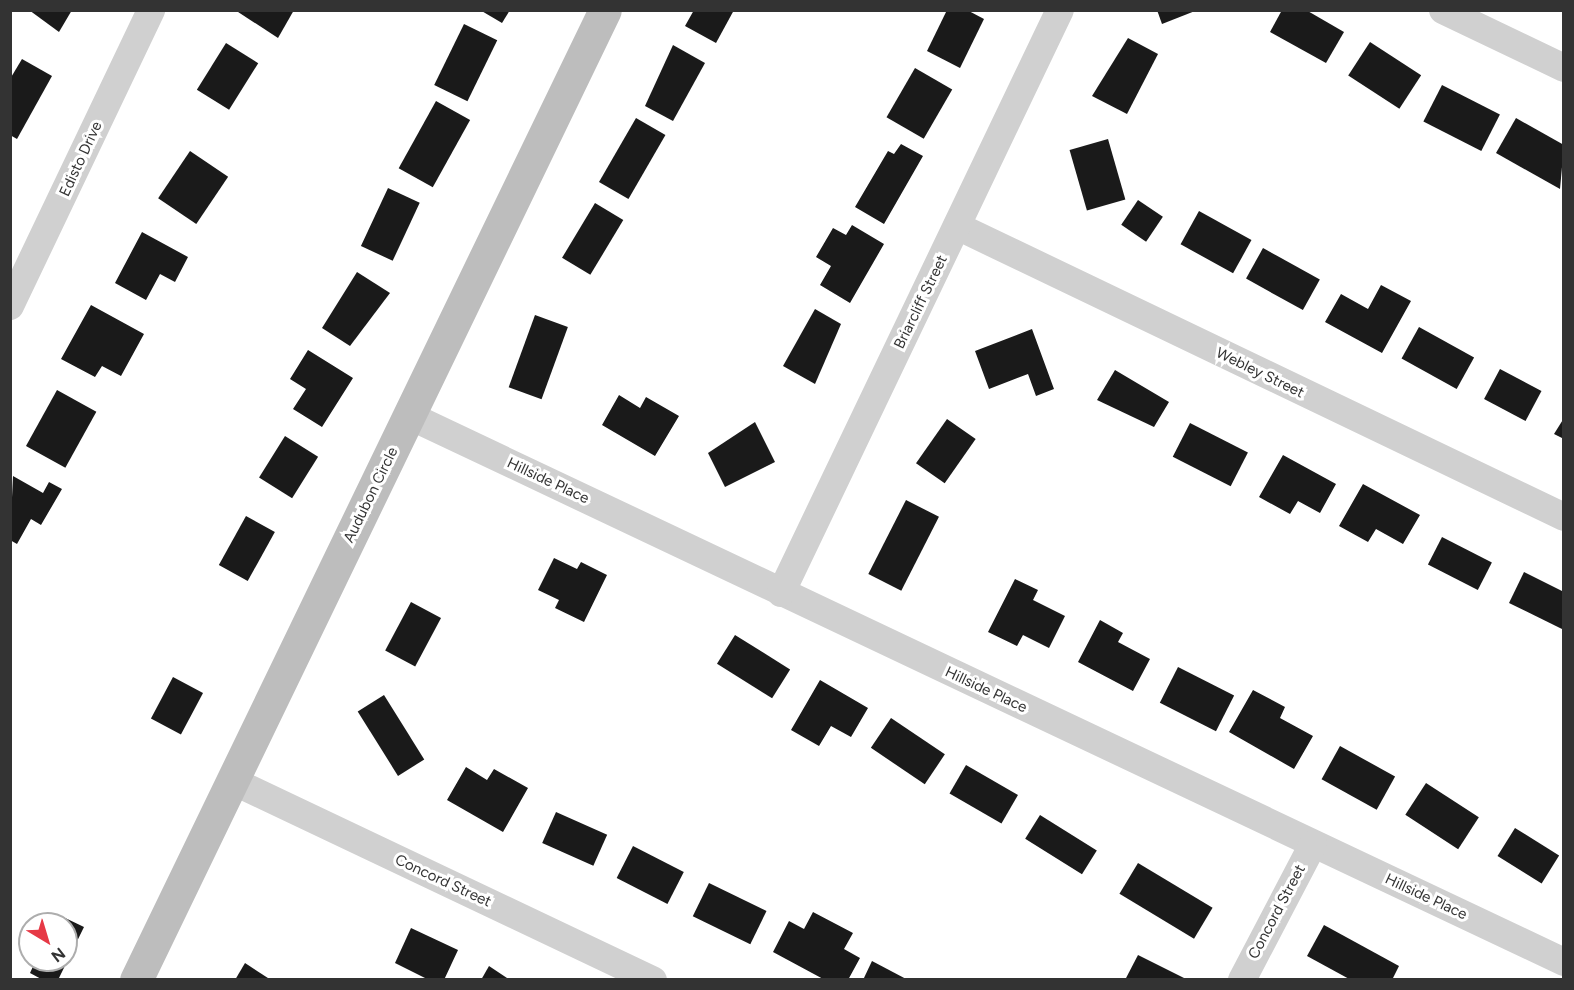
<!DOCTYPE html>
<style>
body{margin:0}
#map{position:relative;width:1574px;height:990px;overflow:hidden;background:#fff;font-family:Figtree,sans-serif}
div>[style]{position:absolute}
.building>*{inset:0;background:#1a1a1a;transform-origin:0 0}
.street>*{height:28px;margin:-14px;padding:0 14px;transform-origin:14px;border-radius:14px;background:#d0d0d0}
.secondary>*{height:33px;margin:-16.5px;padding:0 16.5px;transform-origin:16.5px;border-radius:16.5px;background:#bdbdbd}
span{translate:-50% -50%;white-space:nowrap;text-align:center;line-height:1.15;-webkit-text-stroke:6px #fff;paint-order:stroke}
.street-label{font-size:15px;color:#333}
.frame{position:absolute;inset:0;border:12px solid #333;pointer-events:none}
.north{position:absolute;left:18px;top:912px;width:60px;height:60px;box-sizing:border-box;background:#fff;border:2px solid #adadad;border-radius:50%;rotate:142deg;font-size:16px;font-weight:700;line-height:24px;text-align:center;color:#333}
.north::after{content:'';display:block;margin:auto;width:21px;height:27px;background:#e63946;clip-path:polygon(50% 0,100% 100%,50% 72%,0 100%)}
</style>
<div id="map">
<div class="building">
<i style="clip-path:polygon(29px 10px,72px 10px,59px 32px)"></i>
<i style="clip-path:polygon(235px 10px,294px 10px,278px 38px)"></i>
<i style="clip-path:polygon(480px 10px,510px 10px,502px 23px)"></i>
<i style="clip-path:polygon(694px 10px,734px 10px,716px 43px,685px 26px)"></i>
<i style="clip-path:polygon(947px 10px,967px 10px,984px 19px,960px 68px,927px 51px)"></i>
<i style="clip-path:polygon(1157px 10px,1195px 10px,1195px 11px,1162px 24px)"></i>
<i style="clip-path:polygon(1282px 10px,1306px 10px,1344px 32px,1326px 63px,1270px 32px)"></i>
<i style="left:464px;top:24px;width:37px;height:68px;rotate:26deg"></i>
<i style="clip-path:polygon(1128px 38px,1158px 54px,1127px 114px,1092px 96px)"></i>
<i style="left:1370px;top:42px;width:61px;height:40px;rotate:33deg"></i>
<i style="left:226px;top:43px;width:38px;height:55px;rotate:32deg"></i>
<i style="clip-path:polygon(673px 45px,705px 63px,673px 121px,645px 106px)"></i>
<i style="clip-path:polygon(22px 59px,52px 76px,17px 139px,10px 135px,10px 79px)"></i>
<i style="left:915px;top:68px;width:43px;height:57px;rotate:30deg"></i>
<i style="left:1442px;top:85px;width:65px;height:41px;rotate:27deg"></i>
<i style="left:436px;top:101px;width:39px;height:77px;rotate:29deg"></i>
<i style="left:636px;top:118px;width:34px;height:74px;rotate:30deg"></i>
<i style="clip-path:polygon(1516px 118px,1564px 145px,1560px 189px,1496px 153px)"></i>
<i style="left:1108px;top:139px;width:63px;height:40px;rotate:74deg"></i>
<i style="clip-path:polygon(901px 144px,923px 156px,884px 224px,855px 207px,888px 151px,894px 154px)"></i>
<i style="left:190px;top:151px;width:46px;height:57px;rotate:34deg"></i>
<i style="left:388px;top:188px;width:35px;height:64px;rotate:25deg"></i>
<i style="left:1138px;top:200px;width:30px;height:30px;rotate:34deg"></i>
<i style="left:595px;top:203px;width:33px;height:64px;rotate:31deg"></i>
<i style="left:1199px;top:211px;width:60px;height:38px;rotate:29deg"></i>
<i style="clip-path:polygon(852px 225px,884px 244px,850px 303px,820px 285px,831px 266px,816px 257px,833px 228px,846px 235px)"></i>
<i style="clip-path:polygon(142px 232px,188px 257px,175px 282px,160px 274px,146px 300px,115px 283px)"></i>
<i style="left:1263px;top:248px;width:65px;height:35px;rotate:29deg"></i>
<i style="clip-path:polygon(357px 272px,390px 293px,350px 346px,322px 328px)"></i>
<i style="clip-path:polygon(1381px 285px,1411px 301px,1382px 353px,1325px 322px,1341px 294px,1368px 309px)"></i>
<i style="clip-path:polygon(91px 305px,144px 334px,121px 376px,102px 366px,95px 377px,61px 359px)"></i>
<i style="clip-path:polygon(815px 309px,841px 324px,815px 384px,783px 366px)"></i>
<i style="left:535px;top:315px;width:35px;height:77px;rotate:20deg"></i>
<i style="left:1419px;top:327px;width:63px;height:36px;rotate:29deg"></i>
<i style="clip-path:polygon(1032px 329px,1054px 389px,1036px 396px,1028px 374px,989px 389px,975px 351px)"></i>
<i style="clip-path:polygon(308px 350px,353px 378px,322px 427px,293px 409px,306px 389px,290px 379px)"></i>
<i style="left:1500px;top:369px;width:47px;height:34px;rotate:28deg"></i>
<i style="clip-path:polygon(1115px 370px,1169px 402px,1154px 427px,1097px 400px)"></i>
<i style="left:57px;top:390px;width:45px;height:64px;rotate:29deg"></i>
<i style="clip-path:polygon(619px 395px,640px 408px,646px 397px,679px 416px,655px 456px,602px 425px)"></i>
<i style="clip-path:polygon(1564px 418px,1564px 439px,1554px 434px)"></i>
<i style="left:947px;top:419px;width:35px;height:54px;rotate:35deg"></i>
<i style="clip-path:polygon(755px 422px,775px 462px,725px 487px,708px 453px)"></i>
<i style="left:1190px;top:423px;width:65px;height:38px;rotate:27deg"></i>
<i style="left:285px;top:436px;width:39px;height:49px;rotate:32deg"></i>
<i style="clip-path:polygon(1283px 455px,1336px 484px,1320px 513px,1298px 501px,1290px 514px,1259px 497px)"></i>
<i style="clip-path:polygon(13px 476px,43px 493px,49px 482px,62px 489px,41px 525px,31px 519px,17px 544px,10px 540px)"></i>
<i style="clip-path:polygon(1363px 484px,1420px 515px,1403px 544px,1376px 529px,1368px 542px,1339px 526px)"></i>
<i style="left:906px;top:500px;width:37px;height:83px;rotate:27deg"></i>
<i style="left:246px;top:516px;width:33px;height:56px;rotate:29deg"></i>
<i style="left:1442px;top:537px;width:56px;height:31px;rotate:27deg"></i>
<i style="clip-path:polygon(554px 558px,577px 569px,581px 562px,607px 575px,584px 622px,555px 608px,559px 600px,538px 590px)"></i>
<i style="clip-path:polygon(1524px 572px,1564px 592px,1564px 630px,1509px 603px)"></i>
<i style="clip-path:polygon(1015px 579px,1038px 590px,1033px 600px,1065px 616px,1049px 648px,1023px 635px,1017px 646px,988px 632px)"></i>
<i style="left:411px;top:602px;width:34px;height:55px;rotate:28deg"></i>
<i style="clip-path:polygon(1100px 620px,1123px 633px,1118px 642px,1150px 659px,1133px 691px,1078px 662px)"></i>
<i style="left:735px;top:635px;width:65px;height:34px;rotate:32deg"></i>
<i style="left:1178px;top:667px;width:63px;height:40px;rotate:27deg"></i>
<i style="left:173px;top:677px;width:34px;height:47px;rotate:28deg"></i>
<i style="clip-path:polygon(820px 680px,868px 708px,851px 737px,831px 726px,819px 746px,791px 730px)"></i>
<i style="clip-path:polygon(1253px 690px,1285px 707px,1280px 718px,1313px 736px,1294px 769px,1229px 732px)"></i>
<i style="left:384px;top:695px;width:76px;height:31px;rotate:58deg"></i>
<i style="left:891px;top:718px;width:65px;height:36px;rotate:34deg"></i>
<i style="left:1340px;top:746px;width:63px;height:38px;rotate:29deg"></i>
<i style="left:966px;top:765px;width:60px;height:33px;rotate:30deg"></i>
<i style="clip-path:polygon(466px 767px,487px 780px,494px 769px,528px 788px,503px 832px,447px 800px)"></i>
<i style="left:1426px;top:783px;width:63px;height:38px;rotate:33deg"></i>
<i style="left:556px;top:812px;width:56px;height:34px;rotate:24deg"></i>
<i style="left:1040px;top:815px;width:67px;height:28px;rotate:32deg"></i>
<i style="left:1515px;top:828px;width:52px;height:33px;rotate:32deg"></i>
<i style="left:633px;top:846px;width:57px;height:36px;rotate:27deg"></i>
<i style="left:1138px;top:863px;width:87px;height:36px;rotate:31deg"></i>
<i style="left:709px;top:883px;width:64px;height:37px;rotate:26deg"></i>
<i style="clip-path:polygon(813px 912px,853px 933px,844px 949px,860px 958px,848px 980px,825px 980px,773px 952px,789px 921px,804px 929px)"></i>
<i style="clip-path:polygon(59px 915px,84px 927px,58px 980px,43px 980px,30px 973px,36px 960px,66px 960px,66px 924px,54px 924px)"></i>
<i style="clip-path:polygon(1324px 925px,1399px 966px,1392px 980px,1351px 980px,1307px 956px)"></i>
<i style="clip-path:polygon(411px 928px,458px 950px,444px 980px,429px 980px,395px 963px)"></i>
<i style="clip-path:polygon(1138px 955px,1188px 980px,1125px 980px)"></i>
<i style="clip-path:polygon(872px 961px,908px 980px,863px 980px)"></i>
<i style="clip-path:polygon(245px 963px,271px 980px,235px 980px)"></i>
<i style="clip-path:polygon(489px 966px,510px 980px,481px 980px)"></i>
</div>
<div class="street">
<i style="left:1443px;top:10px;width:134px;rotate:25.6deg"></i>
<i style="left:957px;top:226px;width:673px;rotate:25.61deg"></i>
<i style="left:10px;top:306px;width:328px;rotate:-64.5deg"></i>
<i style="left:410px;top:416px;width:1277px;rotate:25.32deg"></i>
<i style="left:781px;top:593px;width:646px;rotate:-64.43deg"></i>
<i style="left:233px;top:781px;width:465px;rotate:25.4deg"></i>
<i style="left:1242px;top:980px;width:153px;rotate:-62.4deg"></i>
</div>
<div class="secondary">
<i style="left:136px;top:980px;width:1077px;rotate:-64.2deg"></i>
</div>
<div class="street-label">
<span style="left:81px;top:159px;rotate:-65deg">Edisto Drive</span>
<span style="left:921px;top:302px;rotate:-64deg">Briarcliff Street</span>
<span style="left:1260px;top:373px;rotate:26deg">Webley Street</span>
<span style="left:548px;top:481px;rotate:25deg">Hillside Place</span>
<span style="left:371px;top:495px;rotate:-64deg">Audubon Circle</span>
<span style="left:986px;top:690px;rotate:25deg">Hillside Place</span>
<span style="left:443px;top:881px;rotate:25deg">Concord Street</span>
<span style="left:1426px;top:897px;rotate:25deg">Hillside Place</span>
<span style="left:1277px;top:912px;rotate:-62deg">Concord Street</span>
</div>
<div class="frame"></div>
<div class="north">N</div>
</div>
